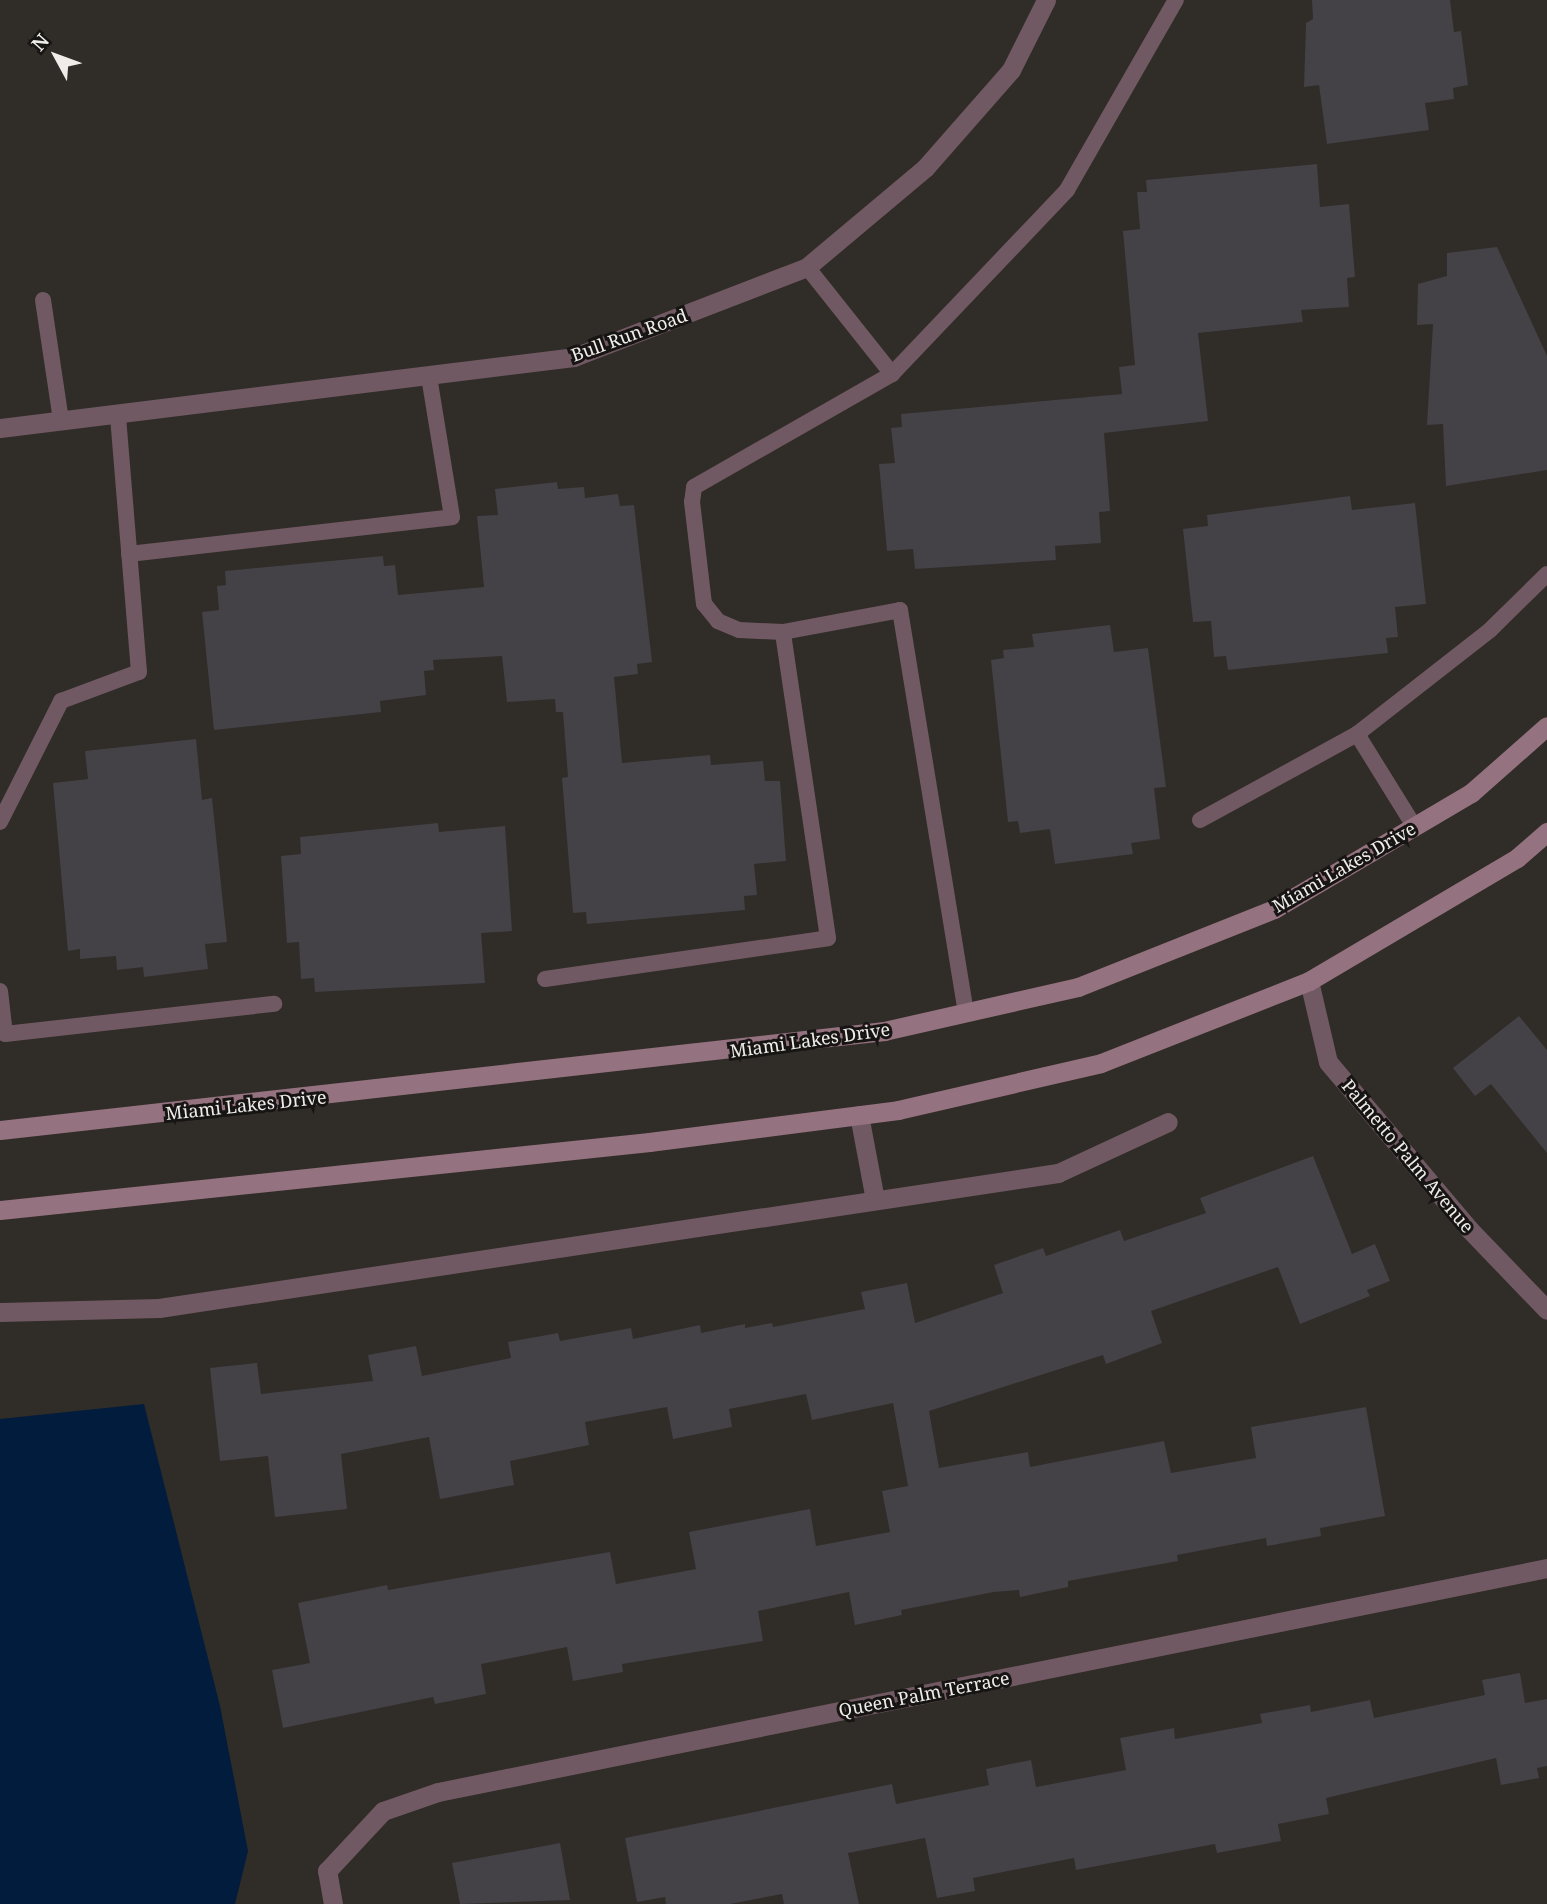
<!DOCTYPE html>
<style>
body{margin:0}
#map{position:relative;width:1547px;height:1904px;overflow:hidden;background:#302c28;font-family:"Noto Serif",serif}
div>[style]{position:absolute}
.water>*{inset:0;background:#021c3d}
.building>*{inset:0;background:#444147}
.service>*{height:16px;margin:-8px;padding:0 8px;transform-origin:8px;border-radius:8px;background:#705962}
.minor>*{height:19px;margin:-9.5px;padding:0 9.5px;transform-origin:9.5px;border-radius:9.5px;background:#705962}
.secondary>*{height:19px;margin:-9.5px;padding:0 9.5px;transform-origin:9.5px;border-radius:9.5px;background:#95727f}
span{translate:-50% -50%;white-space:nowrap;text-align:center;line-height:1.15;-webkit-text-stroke:6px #171513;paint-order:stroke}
.street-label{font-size:18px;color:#efece9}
.north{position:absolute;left:21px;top:21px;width:70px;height:70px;-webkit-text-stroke:5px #171513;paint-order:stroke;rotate:311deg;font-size:19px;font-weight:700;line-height:28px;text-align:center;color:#efece9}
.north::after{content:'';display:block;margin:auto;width:24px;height:32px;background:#efece9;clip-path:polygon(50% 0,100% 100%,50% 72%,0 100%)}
</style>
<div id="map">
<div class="water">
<i style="clip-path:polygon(144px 1404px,220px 1706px,248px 1851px,235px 1904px,0 1904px,0 1419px)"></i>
</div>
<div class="building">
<i style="clip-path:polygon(1312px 0,1450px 0,1454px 32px,1461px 31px,1468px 85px,1453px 88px,1454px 99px,1425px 103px,1429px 130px,1327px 144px,1319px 85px,1304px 87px,1306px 23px,1313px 19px)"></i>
<i style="clip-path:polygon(1317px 164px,1320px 207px,1349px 204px,1355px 277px,1347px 278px,1349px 307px,1301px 310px,1303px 322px,1198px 333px,1208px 421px,1104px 433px,1110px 511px,1099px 512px,1101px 543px,1055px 546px,1056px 560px,915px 569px,913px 549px,887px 551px,879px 464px,895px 463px,891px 428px,902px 427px,901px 414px,1122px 394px,1119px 367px,1135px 365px,1123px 231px,1140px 229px,1137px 192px,1147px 192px,1146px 180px)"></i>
<i style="clip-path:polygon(1497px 247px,1547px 356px,1547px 470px,1446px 486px,1443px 424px,1427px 425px,1433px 324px,1417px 325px,1418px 284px,1447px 276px,1447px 253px)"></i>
<i style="clip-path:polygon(557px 482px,558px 489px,584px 487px,585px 498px,618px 494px,620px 506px,634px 505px,652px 662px,637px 664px,638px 674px,614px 677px,622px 763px,710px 755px,711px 765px,763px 761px,765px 781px,780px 781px,786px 861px,754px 864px,757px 895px,744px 896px,745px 910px,587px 924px,586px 912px,573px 913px,562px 778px,568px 777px,563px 712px,556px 712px,555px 699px,507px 702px,502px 656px,433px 660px,434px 670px,424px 671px,426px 695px,380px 701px,381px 712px,214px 730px,202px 612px,219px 610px,217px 586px,226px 585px,225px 571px,383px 556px,384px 566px,395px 565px,398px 595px,484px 587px,477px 516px,498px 515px,495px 489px)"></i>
<i style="clip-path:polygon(1350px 496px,1352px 510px,1415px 503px,1426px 604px,1395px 607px,1398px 637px,1386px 638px,1388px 653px,1228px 670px,1226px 656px,1214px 657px,1211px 621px,1193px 622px,1183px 529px,1208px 526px,1207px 515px)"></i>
<i style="clip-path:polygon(1110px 625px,1114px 652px,1148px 648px,1166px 787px,1154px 788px,1160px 839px,1131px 843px,1133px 854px,1055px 864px,1050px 829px,1020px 833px,1018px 821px,1008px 822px,991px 660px,1004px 658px,1003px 650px,1034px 647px,1032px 634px)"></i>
<i style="clip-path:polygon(196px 739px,202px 800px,212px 798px,227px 942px,205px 944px,208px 969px,144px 977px,143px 967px,117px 970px,116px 956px,80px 959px,80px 949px,68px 951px,53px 783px,88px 779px,85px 751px)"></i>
<i style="clip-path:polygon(438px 823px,439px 832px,505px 826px,512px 931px,481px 933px,485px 983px,315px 992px,314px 978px,301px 979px,299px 942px,287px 943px,281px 856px,301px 854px,300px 837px)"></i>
<i style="clip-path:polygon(1519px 1016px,1547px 1050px,1547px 1153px,1491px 1084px,1475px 1096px,1453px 1068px)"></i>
<i style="clip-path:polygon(1313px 1156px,1352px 1254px,1375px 1244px,1390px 1281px,1367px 1290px,1370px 1296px,1300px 1324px,1278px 1267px,1151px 1311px,1162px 1343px,1106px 1364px,1103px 1355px,929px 1411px,939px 1468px,1028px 1452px,1030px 1467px,1164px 1441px,1171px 1473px,1256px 1458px,1251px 1427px,1366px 1407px,1385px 1516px,1320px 1528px,1321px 1536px,1267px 1546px,1266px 1538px,1177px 1555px,1178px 1561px,1068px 1581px,1068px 1587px,1020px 1597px,1019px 1590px,994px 1592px,901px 1610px,902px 1615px,855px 1625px,849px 1592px,758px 1611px,763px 1641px,622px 1664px,623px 1672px,573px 1681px,567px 1647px,481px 1664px,486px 1694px,435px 1704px,433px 1697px,283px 1728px,272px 1670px,310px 1663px,298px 1603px,387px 1585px,388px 1590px,610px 1552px,616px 1584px,696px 1569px,689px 1532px,810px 1509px,816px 1546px,890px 1532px,882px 1491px,908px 1486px,893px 1403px,812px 1420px,806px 1394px,729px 1409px,732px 1427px,673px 1439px,667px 1407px,585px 1422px,589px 1445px,510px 1461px,514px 1485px,440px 1499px,429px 1437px,341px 1454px,347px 1509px,275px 1517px,268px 1456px,220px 1461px,210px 1368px,257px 1363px,261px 1394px,373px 1381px,368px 1355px,416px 1346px,422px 1376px,511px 1358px,508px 1342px,558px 1333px,560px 1341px,631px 1328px,633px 1339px,700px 1325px,701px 1333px,745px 1324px,745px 1328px,772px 1323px,773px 1327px,865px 1309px,861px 1292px,907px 1283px,915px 1323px,1003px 1293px,994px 1265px,1043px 1248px,1046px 1256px,1120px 1230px,1124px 1241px,1206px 1213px,1200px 1198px)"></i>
<i style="clip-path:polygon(1520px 1673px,1525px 1703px,1547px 1699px,1547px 1766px,1537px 1768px,1539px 1778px,1501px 1785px,1496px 1758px,1326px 1798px,1329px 1814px,1278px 1824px,1281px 1841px,1217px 1853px,1215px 1844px,1076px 1870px,1074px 1858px,973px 1878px,975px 1891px,937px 1898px,925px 1838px,848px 1853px,859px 1904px,784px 1904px,782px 1894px,730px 1904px,666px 1904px,665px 1897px,637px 1902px,625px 1838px,892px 1784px,896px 1804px,989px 1785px,986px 1769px,1031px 1760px,1036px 1787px,1126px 1770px,1120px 1738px,1174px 1728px,1175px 1739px,1262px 1723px,1260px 1714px,1310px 1705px,1311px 1712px,1370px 1700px,1374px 1718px,1485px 1695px,1482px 1680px)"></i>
<i style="clip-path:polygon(560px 1843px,570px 1900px,460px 1904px,452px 1863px)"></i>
</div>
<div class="service">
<i style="left:807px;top:267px;width:137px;rotate:51.5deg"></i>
<i style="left:43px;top:300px;width:122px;rotate:81.5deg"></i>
<i style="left:129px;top:554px;width:325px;rotate:-6.5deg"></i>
<i style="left:452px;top:517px;width:143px;rotate:-99.3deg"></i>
<i style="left:783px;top:632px;width:44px;rotate:-177.4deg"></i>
<i style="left:739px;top:630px;width:23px;rotate:-157deg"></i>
<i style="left:718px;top:621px;width:22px;rotate:-129deg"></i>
<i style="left:704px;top:604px;width:103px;rotate:-96.7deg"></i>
<i style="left:692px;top:502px;width:15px;rotate:-82deg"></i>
<i style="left:694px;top:487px;width:228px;rotate:-29.7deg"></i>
<i style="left:892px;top:374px;width:254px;rotate:-46.4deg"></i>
<i style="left:1067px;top:190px;width:219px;rotate:-60.2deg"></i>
<i style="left:1357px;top:734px;width:108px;rotate:58.2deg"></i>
<i style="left:1200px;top:820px;width:179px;rotate:-28.7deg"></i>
<i style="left:1357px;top:734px;width:169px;rotate:-38deg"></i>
<i style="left:1490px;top:630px;width:80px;rotate:-44.5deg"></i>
<i style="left:0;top:822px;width:136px;rotate:-63.2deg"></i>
<i style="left:61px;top:701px;width:83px;rotate:-20.4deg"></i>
<i style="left:139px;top:672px;width:258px;rotate:-94.7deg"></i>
<i style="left:545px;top:979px;width:286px;rotate:-8.2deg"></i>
<i style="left:828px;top:938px;width:309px;rotate:-98.4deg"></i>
<i style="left:783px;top:632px;width:119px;rotate:-10.6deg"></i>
<i style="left:900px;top:610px;width:408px;rotate:80.7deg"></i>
<i style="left:0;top:991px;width:43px;rotate:83.4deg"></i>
<i style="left:5px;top:1034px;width:271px;rotate:-6.4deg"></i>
</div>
<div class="minor">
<i style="left:0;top:428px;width:578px;rotate:-7.05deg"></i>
<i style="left:574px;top:357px;width:250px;rotate:-21.1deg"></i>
<i style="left:807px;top:267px;width:154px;rotate:-40deg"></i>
<i style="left:925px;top:168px;width:130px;rotate:-48.7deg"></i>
<i style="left:1011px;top:70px;width:78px;rotate:-63.4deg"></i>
<i style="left:1309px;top:981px;width:83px;rotate:76.8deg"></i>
<i style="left:1328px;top:1062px;width:219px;rotate:49.8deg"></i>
<i style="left:1469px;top:1229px;width:112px;rotate:46.1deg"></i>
<i style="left:859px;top:1115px;width:86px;rotate:79.3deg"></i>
<i style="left:0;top:1312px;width:159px;rotate:-1.4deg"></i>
<i style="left:159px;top:1308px;width:909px;rotate:-8.54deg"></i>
<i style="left:1058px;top:1173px;width:121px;rotate:-24.9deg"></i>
<i style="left:333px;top:1904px;width:34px;rotate:-100deg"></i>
<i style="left:327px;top:1871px;width:82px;rotate:-47deg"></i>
<i style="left:383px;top:1811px;width:58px;rotate:-19.1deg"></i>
<i style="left:438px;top:1792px;width:1131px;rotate:-11.42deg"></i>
</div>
<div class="secondary">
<i style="left:0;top:1130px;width:890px;rotate:-6.39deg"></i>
<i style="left:884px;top:1031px;width:199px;rotate:-12.8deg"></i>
<i style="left:1078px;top:987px;width:211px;rotate:-21.7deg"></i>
<i style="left:1274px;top:909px;width:229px;rotate:-30.5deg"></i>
<i style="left:1471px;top:793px;width:101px;rotate:-41.4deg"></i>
<i style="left:0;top:1210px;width:653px;rotate:-5.98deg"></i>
<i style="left:649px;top:1142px;width:251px;rotate:-7.3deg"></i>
<i style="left:898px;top:1110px;width:208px;rotate:-13deg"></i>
<i style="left:1101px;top:1063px;width:224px;rotate:-21.5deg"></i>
<i style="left:1309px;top:981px;width:242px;rotate:-30.6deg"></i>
<i style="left:1517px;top:858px;width:40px;rotate:-41deg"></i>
</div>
<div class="street-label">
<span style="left:629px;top:335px;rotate:-20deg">Bull Run Road</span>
<span style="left:1344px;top:867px;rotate:-30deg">Miami Lakes Drive</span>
<span style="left:810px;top:1040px;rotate:-8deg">Miami Lakes Drive</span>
<span style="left:246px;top:1105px;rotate:-6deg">Miami Lakes Drive</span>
<span style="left:1408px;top:1156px;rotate:50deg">Palmetto Palm Avenue</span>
<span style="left:924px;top:1694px;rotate:-11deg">Queen Palm Terrace</span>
</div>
<div class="north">N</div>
</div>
